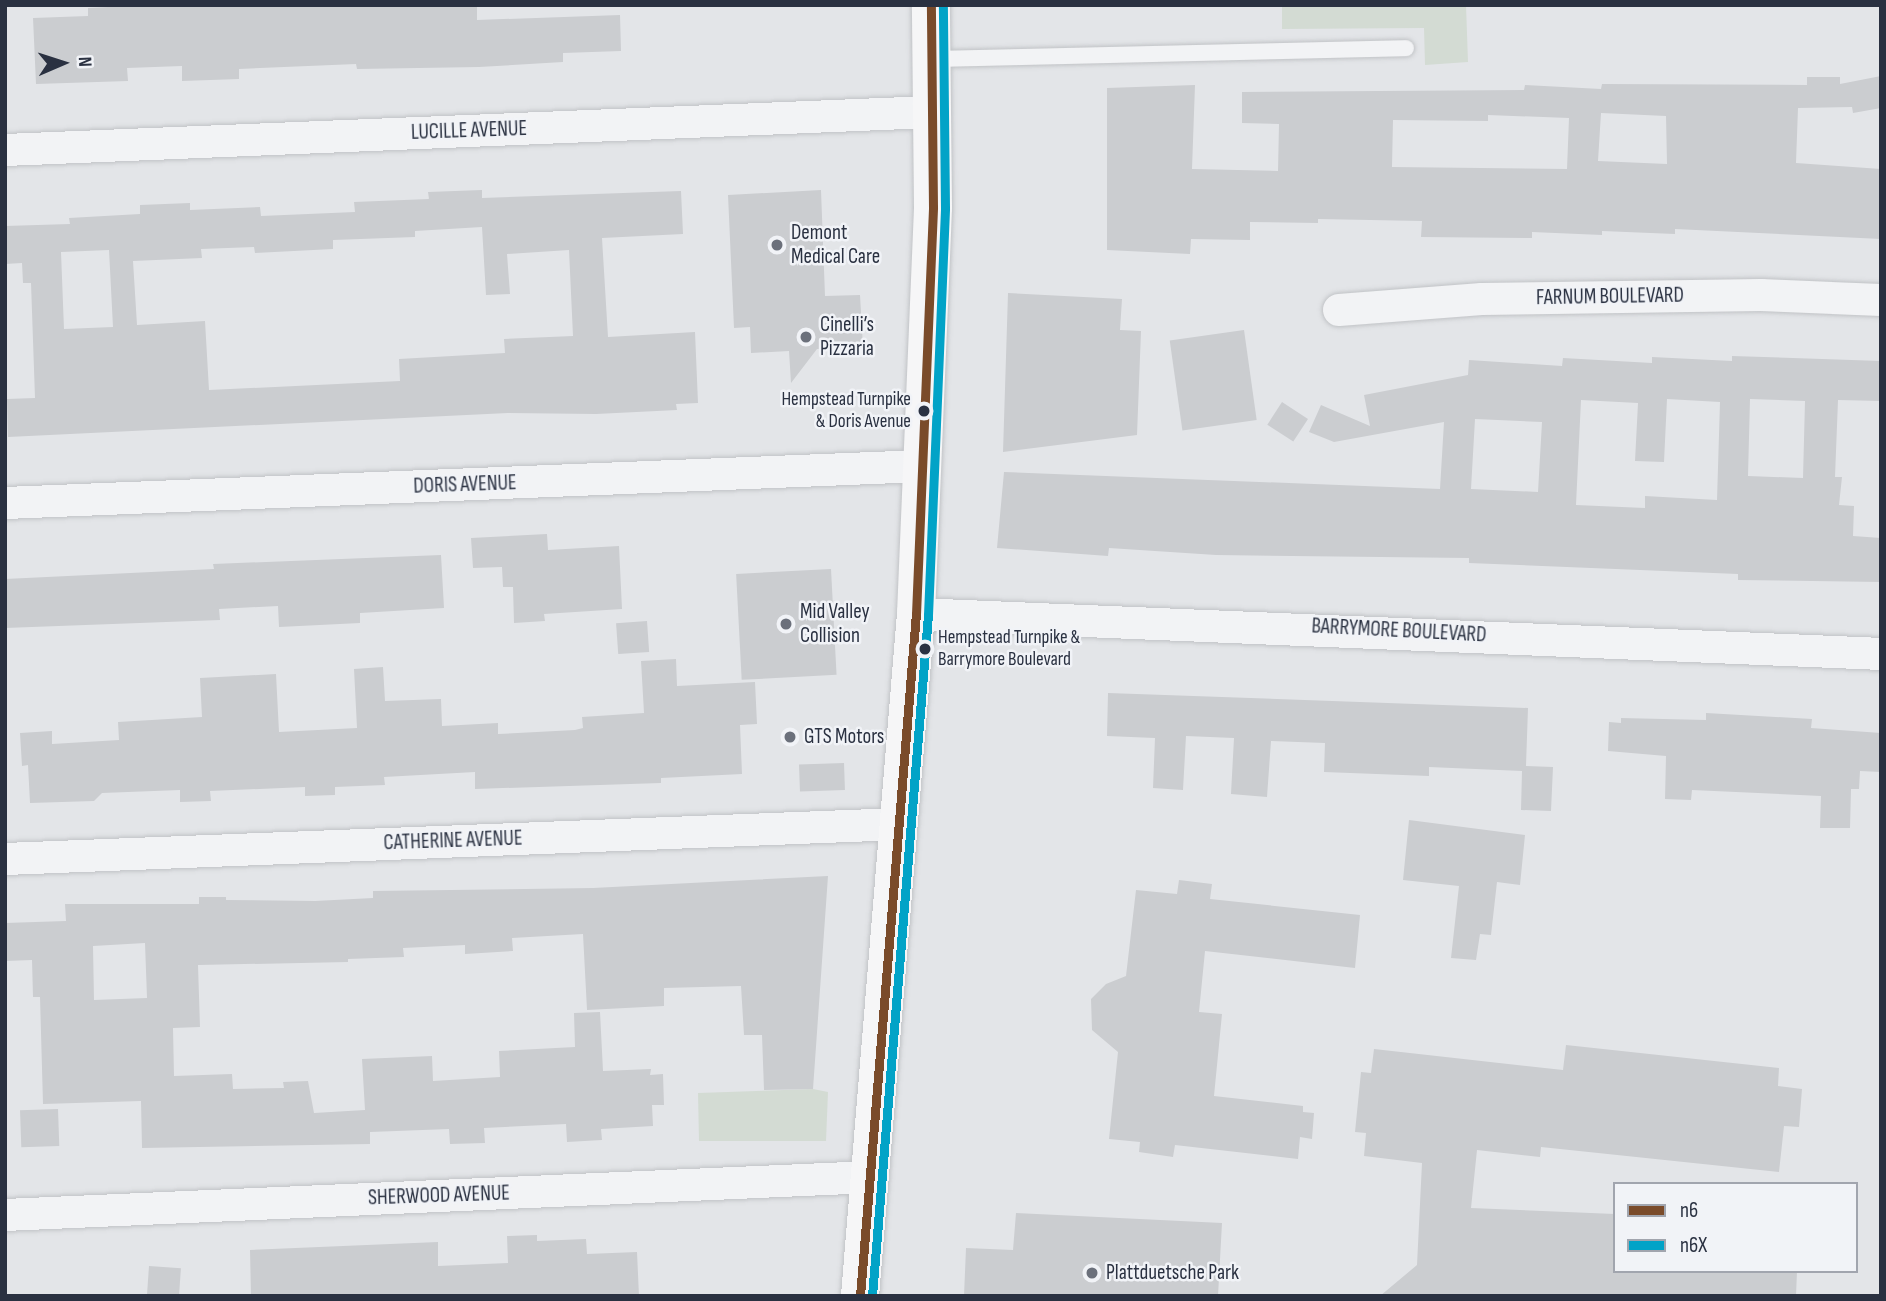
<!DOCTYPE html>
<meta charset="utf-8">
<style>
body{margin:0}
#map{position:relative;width:1886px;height:1301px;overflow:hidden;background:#e3e5e8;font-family:"Sofia Sans Condensed",sans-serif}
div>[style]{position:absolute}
.green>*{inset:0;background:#d3dbd3}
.building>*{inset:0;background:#cbcdd0;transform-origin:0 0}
.roads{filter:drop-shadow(0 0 2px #c1c3c6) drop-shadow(0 0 2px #c1c3c6)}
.lane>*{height:16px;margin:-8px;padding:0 8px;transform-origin:8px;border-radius:8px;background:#f2f3f5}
.street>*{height:32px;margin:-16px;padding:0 16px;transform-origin:16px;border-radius:16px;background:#f2f3f5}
.primary>*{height:38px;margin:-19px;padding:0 19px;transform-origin:19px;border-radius:19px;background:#f6f6f7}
.bus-1>*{height:9px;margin:-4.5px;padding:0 4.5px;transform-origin:4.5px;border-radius:4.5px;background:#7a4b2a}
.bus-2>*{height:9px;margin:-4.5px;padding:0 4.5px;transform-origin:4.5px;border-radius:4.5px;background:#02a3c7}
.dots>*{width:19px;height:19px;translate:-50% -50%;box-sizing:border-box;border:4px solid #f1f3f7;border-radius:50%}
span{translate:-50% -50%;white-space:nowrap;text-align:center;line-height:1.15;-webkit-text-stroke:5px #f1f3f7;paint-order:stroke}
.bus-label{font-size:19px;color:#2a3141}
.right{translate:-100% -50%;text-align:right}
.left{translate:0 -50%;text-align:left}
.street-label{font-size:21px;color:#2a3141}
.poi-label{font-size:21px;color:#2a3141}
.frame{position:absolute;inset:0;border:7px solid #2a3141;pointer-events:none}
.legend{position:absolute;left:1613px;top:1182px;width:245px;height:91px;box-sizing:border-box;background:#f1f3f7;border:2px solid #a1a5ae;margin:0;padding:9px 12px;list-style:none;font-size:21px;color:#2a3141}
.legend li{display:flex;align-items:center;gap:14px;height:35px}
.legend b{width:35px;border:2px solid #a1a5ae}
.north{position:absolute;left:28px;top:28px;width:70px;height:70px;-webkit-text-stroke:5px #f1f3f7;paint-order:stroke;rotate:87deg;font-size:19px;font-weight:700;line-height:28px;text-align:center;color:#2a3141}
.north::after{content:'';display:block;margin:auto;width:24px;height:32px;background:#2a3141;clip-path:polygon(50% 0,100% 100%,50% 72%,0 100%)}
</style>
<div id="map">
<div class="green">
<i style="clip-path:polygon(1282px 5px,1466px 5px,1468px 62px,1425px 65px,1424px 28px,1282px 29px)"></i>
<i style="clip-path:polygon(813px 1089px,828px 1092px,826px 1141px,699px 1141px,698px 1093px)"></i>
</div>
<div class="building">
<i style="clip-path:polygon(149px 5px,477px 5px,477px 20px,620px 15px,621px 51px,563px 53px,563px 62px,479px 67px,357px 69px,356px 64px,239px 69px,239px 79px,182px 81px,182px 66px,127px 68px,128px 81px,36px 84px,33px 18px,88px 16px,88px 8px)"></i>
<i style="clip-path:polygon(evenodd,1881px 76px,1881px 108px,1853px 113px,1852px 107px,1798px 108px,1796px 163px,1881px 169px,1881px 239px,1675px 229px,1675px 234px,1602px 231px,1602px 235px,1532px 232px,1532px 238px,1421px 237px,1422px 221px,1318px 219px,1318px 223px,1250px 222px,1250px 240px,1191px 239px,1190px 254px,1107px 250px,1107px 88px,1195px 85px,1192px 169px,1278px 171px,1279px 124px,1242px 123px,1242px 92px,1524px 90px,1525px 85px,1601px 89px,1602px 84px,1807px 85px,1807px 77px,1840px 77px,1840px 84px,1881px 76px,1601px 113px,1666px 116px,1667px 164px,1598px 161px,1601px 113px,1881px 76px,1488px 115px,1569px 118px,1567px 169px,1392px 167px,1393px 120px,1488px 121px,1488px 115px)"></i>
<i style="clip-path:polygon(evenodd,482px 190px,482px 198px,681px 191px,683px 234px,602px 238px,608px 337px,695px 332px,698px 403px,676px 404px,677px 410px,596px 414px,508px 413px,8px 437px,7px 399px,35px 398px,31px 283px,23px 283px,22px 263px,5px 264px,5px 226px,70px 224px,69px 218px,140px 214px,140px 205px,190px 203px,190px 210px,260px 207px,261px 216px,355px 212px,354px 202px,429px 199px,428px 192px,482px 190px,482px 227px,486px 295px,510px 294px,507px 254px,569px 250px,573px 336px,504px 339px,505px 353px,399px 359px,400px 381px,209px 390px,205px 321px,137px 325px,133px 261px,202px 258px,201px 249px,254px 247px,255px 253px,333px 249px,333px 240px,415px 237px,415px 231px,482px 227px,482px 190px,109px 250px,113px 327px,64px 329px,61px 252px,109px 250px)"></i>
<i style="clip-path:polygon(821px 190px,825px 296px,860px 295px,863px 347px,817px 349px,791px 383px,789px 351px,751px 353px,750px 327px,734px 328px,728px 195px)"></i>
<i style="clip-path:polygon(1008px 293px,1122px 299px,1120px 330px,1141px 331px,1137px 435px,1003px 452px)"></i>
<i style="left:1244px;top:330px;width:91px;height:75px;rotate:82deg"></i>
<i style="clip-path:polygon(evenodd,1732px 356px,1881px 361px,1881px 401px,1838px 400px,1835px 477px,1842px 477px,1839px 505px,1854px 506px,1853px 536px,1881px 538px,1881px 582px,1738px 580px,1738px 574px,1469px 563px,1469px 558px,1216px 555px,1109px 548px,1108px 556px,997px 548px,1004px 472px,1440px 489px,1444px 422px,1334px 442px,1309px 432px,1321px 405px,1370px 426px,1364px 395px,1468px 375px,1469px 360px,1562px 366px,1563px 358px,1652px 363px,1652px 357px,1732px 361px,1732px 356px,1667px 399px,1720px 402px,1717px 500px,1645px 496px,1645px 508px,1576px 505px,1581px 400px,1638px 403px,1635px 461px,1664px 462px,1667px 399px,1732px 356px,1750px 399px,1805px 401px,1803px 478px,1748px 476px,1750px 399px,1732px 356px,1475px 419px,1542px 422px,1538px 492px,1471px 489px,1475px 419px)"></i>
<i style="left:1282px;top:402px;width:31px;height:27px;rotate:33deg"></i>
<i style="clip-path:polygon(547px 534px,548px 550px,619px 546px,622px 609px,544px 614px,545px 621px,514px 623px,513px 587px,503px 587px,502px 567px,473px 568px,471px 538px)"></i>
<i style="clip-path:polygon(441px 555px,444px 608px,360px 613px,360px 623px,279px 627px,278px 606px,219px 609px,220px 620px,5px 628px,5px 579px,214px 569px,213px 564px)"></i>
<i style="left:831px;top:569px;width:106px;height:95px;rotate:87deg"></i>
<i style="left:647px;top:621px;width:31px;height:31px;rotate:86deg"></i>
<i style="clip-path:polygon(676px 659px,677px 686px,755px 682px,757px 724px,740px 725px,742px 774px,661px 778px,661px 783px,475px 789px,475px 772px,384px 777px,385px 785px,335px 787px,335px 795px,305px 796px,305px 787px,210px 791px,211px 801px,180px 802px,180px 790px,102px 793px,94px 801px,30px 803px,28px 765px,22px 766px,20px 733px,52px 731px,52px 744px,119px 740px,118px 722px,202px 717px,200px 678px,276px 674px,279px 732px,357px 728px,354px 669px,383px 667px,385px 701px,441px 699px,442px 726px,498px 723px,498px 734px,575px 730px,583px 728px,582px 717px,644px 713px,641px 661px)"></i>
<i style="clip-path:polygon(1108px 693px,1528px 708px,1526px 766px,1553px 767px,1551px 811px,1521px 810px,1522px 771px,1429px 767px,1429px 776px,1324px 772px,1325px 743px,1271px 741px,1267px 797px,1231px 794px,1234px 738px,1186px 736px,1183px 790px,1153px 788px,1155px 738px,1107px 736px)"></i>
<i style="clip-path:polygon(1706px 713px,1812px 719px,1811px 728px,1881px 733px,1881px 772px,1860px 771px,1859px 789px,1851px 789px,1850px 828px,1820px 828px,1821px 796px,1692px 790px,1691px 800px,1665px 799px,1666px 756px,1608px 751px,1609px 722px,1621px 723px,1621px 718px,1706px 720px)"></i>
<i style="left:844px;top:763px;width:27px;height:45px;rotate:88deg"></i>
<i style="clip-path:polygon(1409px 820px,1525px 835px,1520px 885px,1497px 882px,1491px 935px,1480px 934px,1476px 960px,1451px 958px,1459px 886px,1403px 880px)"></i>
<i style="clip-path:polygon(evenodd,828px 876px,813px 1089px,764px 1090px,762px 1035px,744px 1035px,741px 986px,664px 988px,664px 1006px,587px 1010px,583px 934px,512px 938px,513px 951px,465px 954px,465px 945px,403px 948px,404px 957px,348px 959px,348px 962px,198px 965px,200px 1027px,173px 1028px,174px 1076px,232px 1074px,233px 1089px,284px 1088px,283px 1082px,308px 1081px,314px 1113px,365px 1110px,362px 1059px,432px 1056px,433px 1081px,500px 1077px,499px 1051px,575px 1047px,574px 1013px,600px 1012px,603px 1071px,651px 1069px,650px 1075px,663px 1074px,664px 1105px,652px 1105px,653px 1126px,601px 1129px,602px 1140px,567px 1142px,566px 1124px,484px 1128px,485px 1143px,450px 1144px,449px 1129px,370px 1132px,370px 1144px,142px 1148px,141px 1101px,43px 1104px,40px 997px,33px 997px,32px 960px,5px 961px,5px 923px,66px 921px,65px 904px,199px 904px,199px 897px,226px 897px,226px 900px,315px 901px,373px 898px,373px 891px,593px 888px,828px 876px,145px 943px,147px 998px,94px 1000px,93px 946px,145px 943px)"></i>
<i style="clip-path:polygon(1179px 880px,1212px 884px,1210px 899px,1360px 915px,1355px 968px,1205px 951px,1199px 1012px,1222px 1014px,1214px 1096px,1303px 1106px,1303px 1112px,1314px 1113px,1312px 1139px,1300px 1137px,1298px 1159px,1175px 1145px,1173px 1157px,1139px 1152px,1140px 1142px,1109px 1139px,1118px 1052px,1092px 1030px,1091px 999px,1106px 984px,1126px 976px,1136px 890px,1177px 894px)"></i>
<i style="clip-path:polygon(1566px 1045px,1779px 1068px,1778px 1086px,1802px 1089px,1799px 1127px,1784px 1126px,1779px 1172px,1541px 1147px,1540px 1157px,1477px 1150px,1471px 1208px,1615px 1214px,1615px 1271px,1797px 1271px,1796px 1296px,1380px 1296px,1417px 1265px,1422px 1163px,1364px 1156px,1366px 1133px,1355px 1132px,1361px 1072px,1371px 1073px,1374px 1049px,1563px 1070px)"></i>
<i style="left:58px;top:1109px;width:37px;height:38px;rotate:88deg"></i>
<i style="clip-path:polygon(1016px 1213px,1222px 1223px,1218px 1296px,964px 1296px,966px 1248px,1013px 1250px)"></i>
<i style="clip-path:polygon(537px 1235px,537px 1241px,586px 1239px,587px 1254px,637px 1252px,639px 1296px,251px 1296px,250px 1250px,438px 1242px,438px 1266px,508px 1263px,507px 1236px)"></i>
<i style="left:149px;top:1266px;width:32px;height:30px;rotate:4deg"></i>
</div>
<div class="roads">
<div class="lane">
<i style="left:932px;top:59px;width:474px;rotate:-1.3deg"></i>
</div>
<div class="street">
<i style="left:5px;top:150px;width:928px;rotate:-2.35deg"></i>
<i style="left:1339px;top:310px;width:143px;rotate:-4.4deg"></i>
<i style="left:1482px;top:299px;width:279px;rotate:-0.8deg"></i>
<i style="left:1761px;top:295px;width:120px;rotate:2.4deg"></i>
<i style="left:5px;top:503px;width:920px;rotate:-2.31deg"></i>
<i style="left:916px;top:614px;width:966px;rotate:2.37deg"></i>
<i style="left:5px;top:859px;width:897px;rotate:-2.24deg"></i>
<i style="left:5px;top:1215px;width:868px;rotate:-2.51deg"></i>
</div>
<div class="primary">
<i style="left:860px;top:1296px;width:684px;rotate:-85.31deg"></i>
<i style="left:916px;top:614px;width:407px;rotate:-87.6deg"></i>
<i style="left:933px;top:207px;width:202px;rotate:-90.6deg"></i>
</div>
</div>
<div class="bus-1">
<i style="left:860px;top:1296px;width:684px;rotate:-85.31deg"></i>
<i style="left:916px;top:614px;width:407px;rotate:-87.6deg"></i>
<i style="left:933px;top:207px;width:202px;rotate:-90.6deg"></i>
</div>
<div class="bus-2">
<i style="left:872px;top:1296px;width:683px;rotate:-85.3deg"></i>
<i style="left:928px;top:615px;width:407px;rotate:-87.6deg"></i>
<i style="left:945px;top:208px;width:203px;rotate:-90.6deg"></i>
</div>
<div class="dots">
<i style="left:777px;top:245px;background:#6b707b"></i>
<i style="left:806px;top:337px;background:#6b707b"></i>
<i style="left:924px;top:411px;background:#2a3141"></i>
<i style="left:786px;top:624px;background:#6b707b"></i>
<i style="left:925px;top:649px;background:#2a3141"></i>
<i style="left:790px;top:737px;background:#6b707b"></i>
<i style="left:1092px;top:1273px;background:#6b707b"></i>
</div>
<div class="bus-label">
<span class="right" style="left:911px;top:411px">Hempstead Turnpike<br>&amp; Doris Avenue</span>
<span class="left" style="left:938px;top:649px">Hempstead Turnpike &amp;<br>Barrymore Boulevard</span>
</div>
<div class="street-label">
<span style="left:469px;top:131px;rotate:-2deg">LUCILLE AVENUE</span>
<span style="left:1610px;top:297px;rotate:-1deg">FARNUM BOULEVARD</span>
<span style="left:465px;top:485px;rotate:-2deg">DORIS AVENUE</span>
<span style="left:1399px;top:631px;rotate:3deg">BARRYMORE BOULEVARD</span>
<span style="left:453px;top:841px;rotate:-2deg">CATHERINE AVENUE</span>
<span style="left:439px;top:1196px;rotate:-2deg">SHERWOOD AVENUE</span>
</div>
<div class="poi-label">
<span class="left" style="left:791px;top:245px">Demont<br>Medical Care</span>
<span class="left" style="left:820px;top:337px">Cinelli’s<br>Pizzaria</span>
<span class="left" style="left:800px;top:624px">Mid Valley<br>Collision</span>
<span class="left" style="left:804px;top:737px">GTS Motors</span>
<span class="left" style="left:1106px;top:1273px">Plattduetsche Park</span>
</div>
<div class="frame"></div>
<ul class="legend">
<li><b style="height:9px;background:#7a4b2a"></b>n6</li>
<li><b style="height:9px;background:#02a3c7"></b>n6X</li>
</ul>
<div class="north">N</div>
</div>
